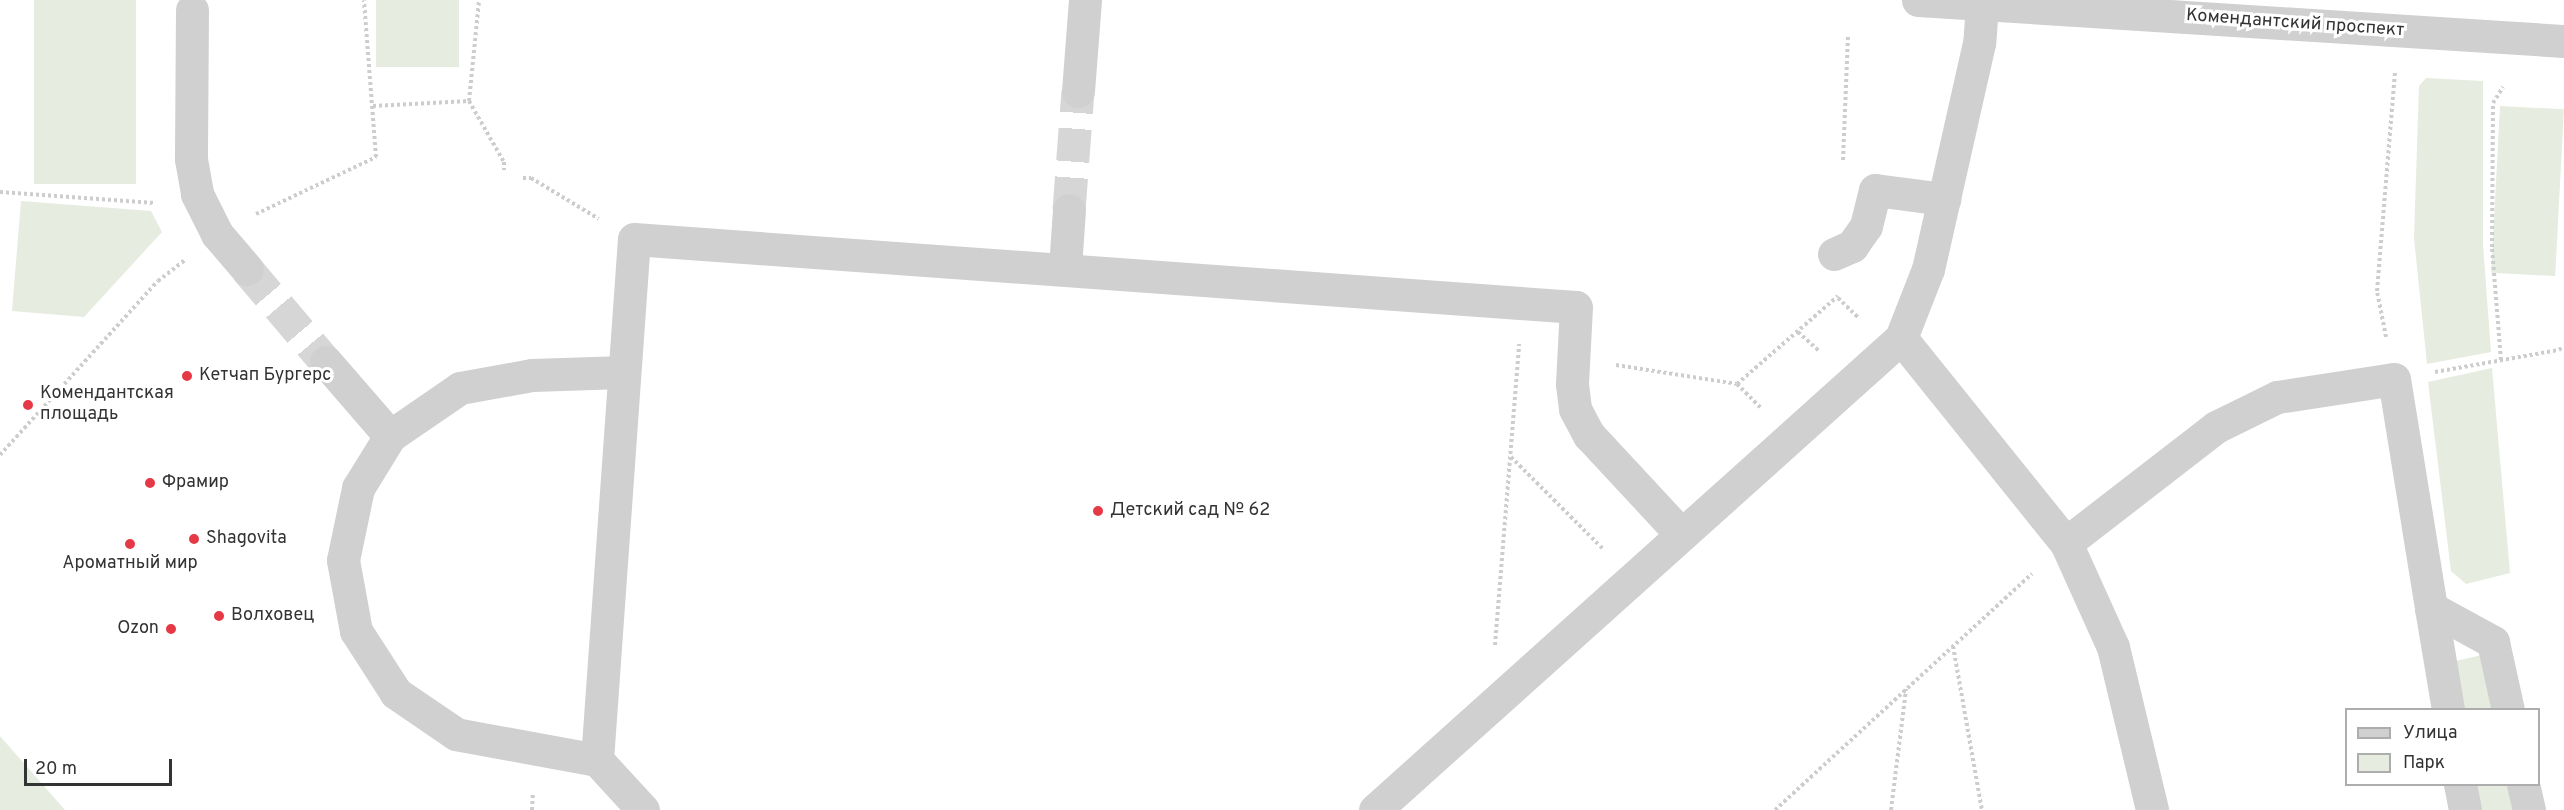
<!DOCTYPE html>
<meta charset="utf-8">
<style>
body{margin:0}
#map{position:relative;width:2564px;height:810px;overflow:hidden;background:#fff;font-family:Overpass,sans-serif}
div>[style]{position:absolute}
.green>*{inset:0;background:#e6ecdf;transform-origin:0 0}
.minor-tunnel>*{height:33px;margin-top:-16.5px;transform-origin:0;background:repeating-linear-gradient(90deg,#d6d6d6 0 33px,transparent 0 49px)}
.path>*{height:4px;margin-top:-2px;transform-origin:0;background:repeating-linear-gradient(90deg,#cdcdcd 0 3px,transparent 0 6px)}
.minor>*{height:33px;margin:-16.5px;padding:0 16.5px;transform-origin:16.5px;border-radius:16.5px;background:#d0d0d0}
.dots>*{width:16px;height:16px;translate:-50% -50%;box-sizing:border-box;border:3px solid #fff;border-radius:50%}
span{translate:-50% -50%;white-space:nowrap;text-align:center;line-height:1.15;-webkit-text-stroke:6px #fff;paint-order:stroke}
.street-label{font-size:18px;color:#333}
.poi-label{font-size:18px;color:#333}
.left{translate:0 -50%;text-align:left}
.right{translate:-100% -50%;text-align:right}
.legend{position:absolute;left:2345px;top:708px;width:195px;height:78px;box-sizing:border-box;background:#fff;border:2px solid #adadad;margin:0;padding:8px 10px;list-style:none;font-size:18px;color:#333}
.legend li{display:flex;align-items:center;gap:12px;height:30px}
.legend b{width:30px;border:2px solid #adadad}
.scale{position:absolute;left:24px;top:759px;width:148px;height:27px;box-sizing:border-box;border:3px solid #333;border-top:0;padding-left:8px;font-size:18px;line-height:21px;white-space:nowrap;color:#333;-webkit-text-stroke:4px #fff;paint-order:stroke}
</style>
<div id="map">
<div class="green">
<i style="left:34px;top:0;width:102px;height:184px"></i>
<i style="left:376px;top:0;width:83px;height:67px"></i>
<i style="clip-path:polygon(2426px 78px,2483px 81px,2483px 244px,2491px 352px,2427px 364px,2414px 238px,2419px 86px)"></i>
<i style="left:2500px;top:106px;width:64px;height:167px;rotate:3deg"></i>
<i style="clip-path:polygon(21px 201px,151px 211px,162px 232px,84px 317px,12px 311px)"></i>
<i style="clip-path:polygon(2492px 368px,2510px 573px,2466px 584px,2451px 571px,2428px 382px)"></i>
<i style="clip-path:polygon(2482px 655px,2493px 709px,2461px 709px,2451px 662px)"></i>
<i style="clip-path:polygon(0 736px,65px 810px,0 810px)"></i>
<i style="clip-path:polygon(2476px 785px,2508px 785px,2514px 810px,2482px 810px)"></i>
</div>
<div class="minor-tunnel">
<i style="left:1069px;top:210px;width:119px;rotate:-85.7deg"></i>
<i style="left:247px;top:269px;width:122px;rotate:49.7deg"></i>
</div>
<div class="path">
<i style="left:469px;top:101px;width:70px;rotate:60.2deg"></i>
<i style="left:504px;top:162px;width:8px;rotate:90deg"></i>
<i style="left:373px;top:106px;width:96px;rotate:-3deg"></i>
<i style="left:469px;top:101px;width:101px;rotate:-84.3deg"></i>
<i style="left:1843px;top:160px;width:125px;rotate:-87.7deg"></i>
<i style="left:523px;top:178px;width:8px"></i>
<i style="left:531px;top:178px;width:79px;rotate:31.1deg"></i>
<i style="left:0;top:192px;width:155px;rotate:4.1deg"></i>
<i style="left:256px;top:214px;width:133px;rotate:-25.4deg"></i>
<i style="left:376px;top:157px;width:157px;rotate:-94.4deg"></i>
<i style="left:1838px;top:298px;width:29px;rotate:44deg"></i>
<i style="left:1798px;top:332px;width:30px;rotate:42deg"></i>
<i style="left:2386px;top:337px;width:47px;rotate:-101.1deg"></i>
<i style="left:2377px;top:291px;width:219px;rotate:-85.3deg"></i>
<i style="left:2501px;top:360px;width:113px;rotate:-94.6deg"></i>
<i style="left:2492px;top:247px;width:144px;rotate:-89.6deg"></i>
<i style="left:2493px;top:103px;width:19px;rotate:-58deg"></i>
<i style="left:1616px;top:365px;width:122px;rotate:8.9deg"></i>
<i style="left:1737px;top:384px;width:134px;rotate:-41.1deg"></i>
<i style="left:2435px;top:372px;width:126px;rotate:-10.1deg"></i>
<i style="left:2559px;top:350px;width:6px;rotate:-39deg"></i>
<i style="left:1737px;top:384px;width:33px;rotate:45deg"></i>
<i style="left:0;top:455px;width:235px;rotate:-47.8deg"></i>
<i style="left:158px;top:281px;width:34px;rotate:-38deg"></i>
<i style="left:1511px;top:457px;width:130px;rotate:45deg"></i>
<i style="left:1495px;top:645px;width:302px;rotate:-85.4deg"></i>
<i style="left:1953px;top:646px;width:167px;rotate:80deg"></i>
<i style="left:532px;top:810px;width:17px;rotate:-87deg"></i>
<i style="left:1775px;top:810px;width:349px;rotate:-42.6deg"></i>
<i style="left:1891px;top:810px;width:122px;rotate:-82.9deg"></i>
</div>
<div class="minor">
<i style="left:1918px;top:0;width:647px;rotate:3.63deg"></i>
<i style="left:1982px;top:4px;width:39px;rotate:94deg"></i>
<i style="left:1979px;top:43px;width:232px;rotate:102.7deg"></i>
<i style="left:1928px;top:269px;width:74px;rotate:111.4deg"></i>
<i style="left:1901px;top:338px;width:263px;rotate:51.2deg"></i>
<i style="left:2066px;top:543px;width:114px;rotate:65.7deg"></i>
<i style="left:2113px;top:647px;width:168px;rotate:76.5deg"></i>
<i style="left:192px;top:10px;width:149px;rotate:90.4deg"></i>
<i style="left:191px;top:159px;width:36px;rotate:80deg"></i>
<i style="left:197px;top:194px;width:45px;rotate:63.4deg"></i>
<i style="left:217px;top:234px;width:46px;rotate:49.4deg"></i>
<i style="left:1078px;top:91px;width:91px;rotate:-85.6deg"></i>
<i style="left:1834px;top:254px;width:20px;rotate:-24deg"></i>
<i style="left:1852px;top:246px;width:24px;rotate:-55deg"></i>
<i style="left:1866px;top:226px;width:37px;rotate:-76deg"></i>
<i style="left:1875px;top:190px;width:70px;rotate:7.4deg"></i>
<i style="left:1065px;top:268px;width:58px;rotate:-86.1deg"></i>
<i style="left:326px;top:362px;width:98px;rotate:49.1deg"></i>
<i style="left:2066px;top:543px;width:190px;rotate:-37.7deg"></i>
<i style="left:2216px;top:427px;width:68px;rotate:-26.2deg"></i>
<i style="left:2277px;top:397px;width:118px;rotate:-8.7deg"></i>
<i style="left:2394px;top:379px;width:232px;rotate:80.8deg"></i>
<i style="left:2431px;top:608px;width:71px;rotate:28.7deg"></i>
<i style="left:2493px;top:642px;width:70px;rotate:77.6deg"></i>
<i style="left:2431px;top:608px;width:103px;rotate:80.5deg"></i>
<i style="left:597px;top:760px;width:143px;rotate:-169.6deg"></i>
<i style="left:456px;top:734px;width:73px;rotate:-145.7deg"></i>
<i style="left:396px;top:693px;width:74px;rotate:-122.8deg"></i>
<i style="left:356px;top:631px;width:72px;rotate:-100.4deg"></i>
<i style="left:343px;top:560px;width:74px;rotate:-78.2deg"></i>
<i style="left:358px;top:488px;width:61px;rotate:-58.4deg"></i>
<i style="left:390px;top:436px;width:85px;rotate:-34.4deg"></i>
<i style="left:460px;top:388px;width:73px;rotate:-10.2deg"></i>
<i style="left:532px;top:375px;width:92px;rotate:-1.9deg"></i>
<i style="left:2460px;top:784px;width:26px;rotate:79deg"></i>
<i style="left:2523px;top:784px;width:27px;rotate:77deg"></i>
<i style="left:643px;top:810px;width:68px;rotate:-132.6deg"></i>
<i style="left:597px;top:760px;width:522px;rotate:-85.94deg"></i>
<i style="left:634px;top:239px;width:944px;rotate:4.13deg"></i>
<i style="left:1576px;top:307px;width:77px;rotate:93deg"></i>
<i style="left:1572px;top:384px;width:25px;rotate:83deg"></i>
<i style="left:1575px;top:409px;width:30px;rotate:62deg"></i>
<i style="left:1589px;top:435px;width:135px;rotate:47.1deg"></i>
<i style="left:1375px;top:810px;width:707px;rotate:-41.9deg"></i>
</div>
<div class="dots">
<i style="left:187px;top:376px;background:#e63946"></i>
<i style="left:28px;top:405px;background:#e63946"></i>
<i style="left:150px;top:483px;background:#e63946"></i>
<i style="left:1098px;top:511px;background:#e63946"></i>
<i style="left:194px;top:539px;background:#e63946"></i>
<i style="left:130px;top:544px;background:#e63946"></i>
<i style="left:219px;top:616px;background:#e63946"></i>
<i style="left:171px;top:629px;background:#e63946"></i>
</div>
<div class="street-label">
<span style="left:2295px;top:24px;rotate:4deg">Комендантский проспект</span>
</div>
<div class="poi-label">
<span class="left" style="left:199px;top:376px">Кетчап Бургерс</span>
<span class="left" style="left:40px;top:405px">Комендантская<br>площадь</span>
<span class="left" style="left:162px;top:483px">Фрамир</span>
<span class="left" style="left:1110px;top:511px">Детский сад № 62</span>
<span class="left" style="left:206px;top:539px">Shagovita</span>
<span style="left:130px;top:564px">Ароматный мир</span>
<span class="left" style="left:231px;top:616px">Волховец</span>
<span class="right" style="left:159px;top:629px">Ozon</span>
</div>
<ul class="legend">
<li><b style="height:8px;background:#d0d0d0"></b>Улица</li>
<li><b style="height:16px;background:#e6ecdf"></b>Парк</li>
</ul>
<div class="scale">20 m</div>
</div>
